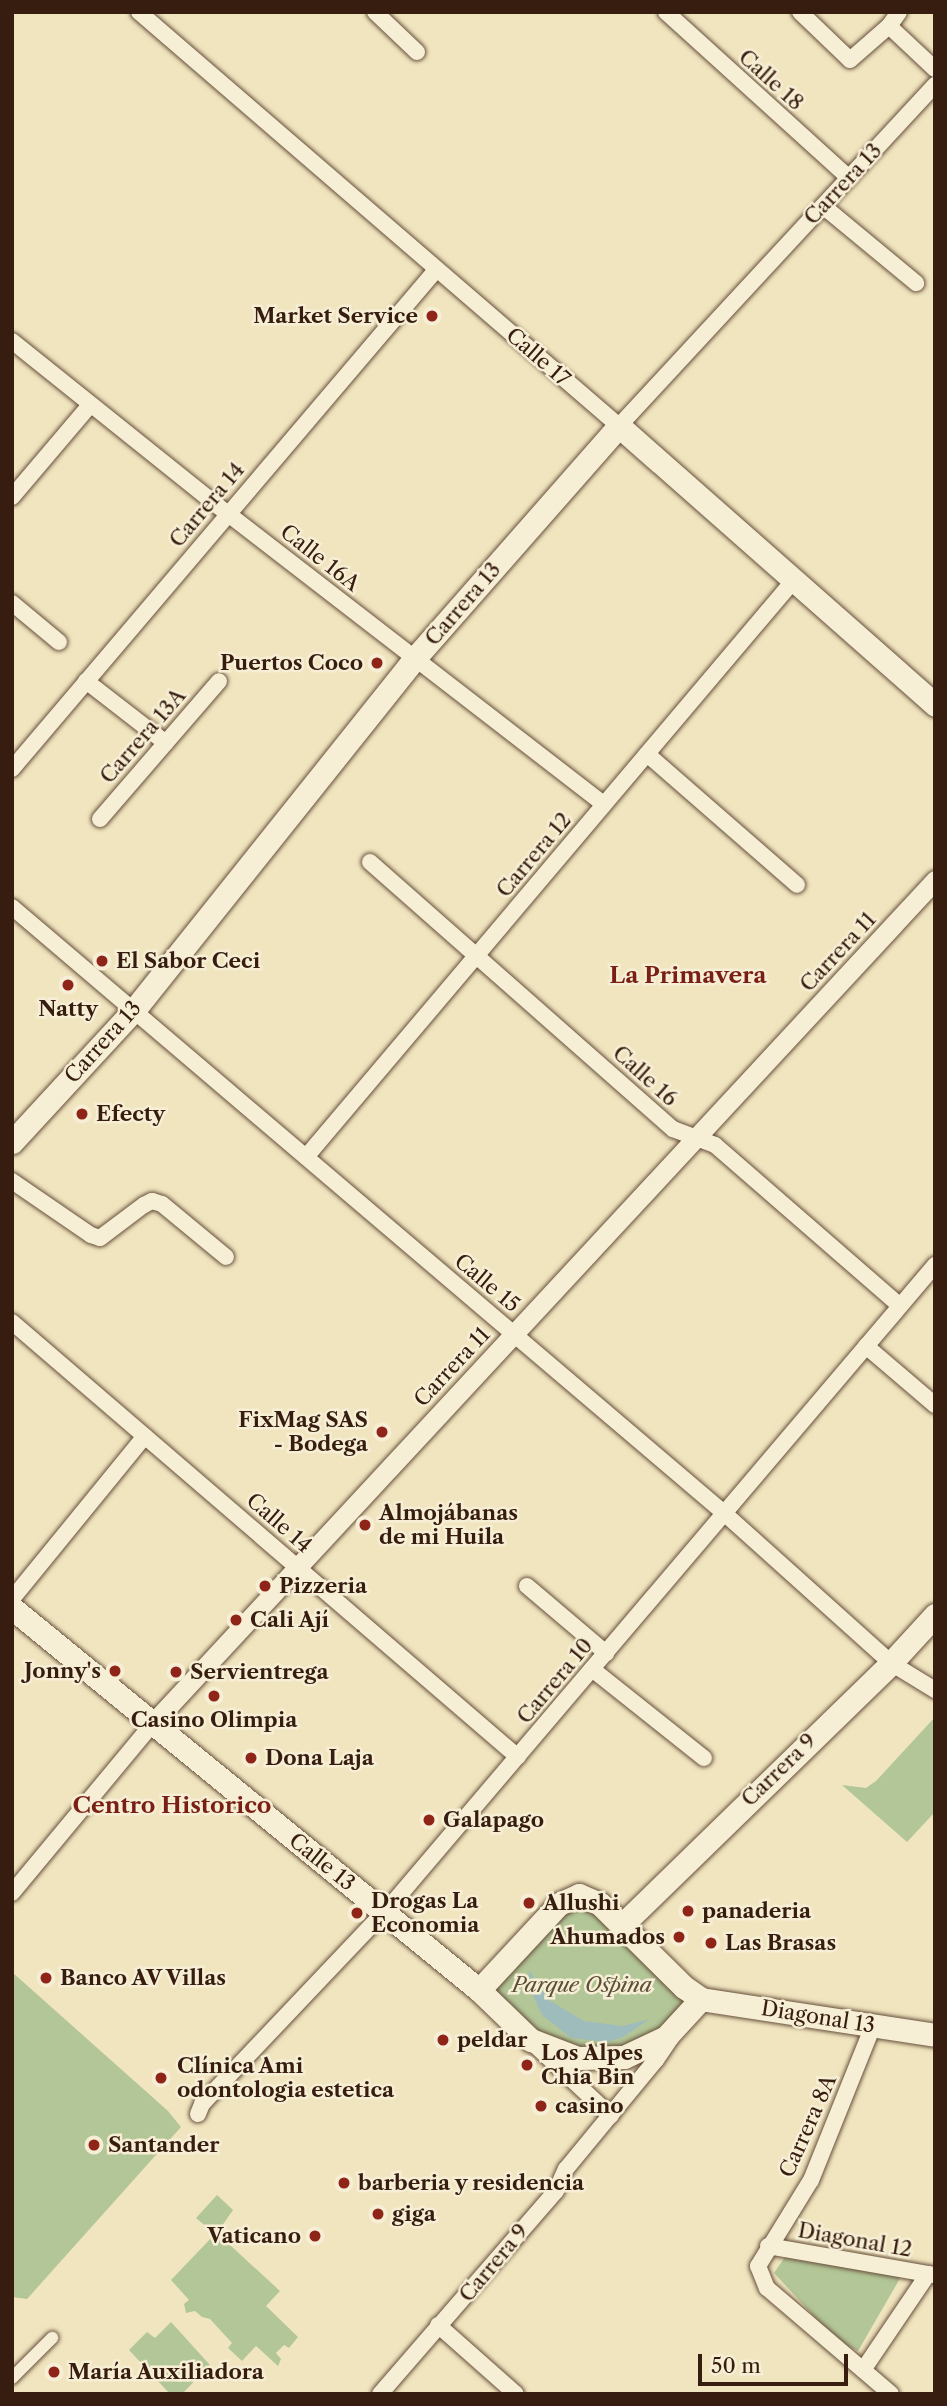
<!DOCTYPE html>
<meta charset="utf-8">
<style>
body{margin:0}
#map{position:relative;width:947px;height:2406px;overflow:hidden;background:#f1e5bf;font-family:"Libre Caslon Text",serif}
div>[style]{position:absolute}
.green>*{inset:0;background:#b3c697}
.water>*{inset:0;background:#9fbcbc}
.roads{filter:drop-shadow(0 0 2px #664f3b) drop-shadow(0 0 2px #664f3b)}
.pedestrian>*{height:12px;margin:-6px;padding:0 6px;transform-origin:6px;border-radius:6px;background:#f6eed5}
.minor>*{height:16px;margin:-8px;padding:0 8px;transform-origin:8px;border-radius:8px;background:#f6eed5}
.tertiary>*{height:19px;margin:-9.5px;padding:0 9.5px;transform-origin:9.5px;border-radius:9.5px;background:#f6eed5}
.secondary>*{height:23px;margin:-11.5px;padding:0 11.5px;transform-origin:11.5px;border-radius:11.5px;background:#f6eed5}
.dots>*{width:19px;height:19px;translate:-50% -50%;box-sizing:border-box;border:4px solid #f6eed5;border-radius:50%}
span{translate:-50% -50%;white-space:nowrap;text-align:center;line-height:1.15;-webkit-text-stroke:5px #f6eed5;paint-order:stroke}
.street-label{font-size:21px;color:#371d0f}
.poi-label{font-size:21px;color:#371d0f;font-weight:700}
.right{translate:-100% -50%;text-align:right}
.left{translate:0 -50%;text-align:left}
.park-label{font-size:21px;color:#5c5038;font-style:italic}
.neighbourhood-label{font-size:23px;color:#7a1f14;font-weight:700}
.frame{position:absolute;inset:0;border:14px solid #371d0f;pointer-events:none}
.scale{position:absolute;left:698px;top:2354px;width:150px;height:32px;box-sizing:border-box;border:4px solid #371d0f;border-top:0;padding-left:9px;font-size:21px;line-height:24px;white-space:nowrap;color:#371d0f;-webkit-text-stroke:5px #f6eed5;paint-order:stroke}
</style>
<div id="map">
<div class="green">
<i style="clip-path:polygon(935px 1717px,935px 1812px,907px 1842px,842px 1785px,866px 1788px,876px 1781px)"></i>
<i style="clip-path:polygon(583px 1902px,692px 2002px,675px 2025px,603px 2054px,539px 2035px,491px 1987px,554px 1916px)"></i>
<i style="clip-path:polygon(12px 1972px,168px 2111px,181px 2127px,27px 2299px,12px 2297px)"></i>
<i style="clip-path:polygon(217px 2195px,233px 2210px,217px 2233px,280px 2291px,266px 2306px,298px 2337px,289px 2348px,284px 2345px,276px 2353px,281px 2359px,278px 2366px,256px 2346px,242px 2361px,228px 2348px,232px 2343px,210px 2319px,202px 2317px,195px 2311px,186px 2313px,184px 2304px,189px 2300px,171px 2280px,215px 2234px,196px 2218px)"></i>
<i style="clip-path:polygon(785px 2257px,902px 2275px,858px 2351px,837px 2341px,774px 2273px)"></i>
<i style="clip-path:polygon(171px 2322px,210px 2365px,182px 2394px,170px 2394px,129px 2350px,147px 2332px,155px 2338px)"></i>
</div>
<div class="water">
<i style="clip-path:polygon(529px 1970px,549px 2000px,584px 2021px,623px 2026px,650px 2019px,623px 2037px,607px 2042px,571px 2038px,542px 2015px,530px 1989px)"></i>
</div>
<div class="roads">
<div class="pedestrian">
<i style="left:12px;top:2378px;width:57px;rotate:-45deg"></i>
</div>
<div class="minor">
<i style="left:139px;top:12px;width:634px;rotate:40.78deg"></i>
<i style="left:619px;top:426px;width:465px;rotate:-47.2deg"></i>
<i style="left:375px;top:12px;width:58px;rotate:43.6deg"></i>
<i style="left:666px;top:12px;width:247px;rotate:42.2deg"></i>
<i style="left:800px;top:12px;width:69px;rotate:43.8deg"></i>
<i style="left:850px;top:60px;width:52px;rotate:-41.1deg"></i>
<i style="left:889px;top:26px;width:17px;rotate:-54deg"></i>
<i style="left:889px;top:26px;width:63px;rotate:43.1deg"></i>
<i style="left:823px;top:206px;width:121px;rotate:39.6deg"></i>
<i style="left:12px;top:341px;width:275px;rotate:38.7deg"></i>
<i style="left:227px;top:513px;width:476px;rotate:37.7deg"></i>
<i style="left:12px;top:497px;width:121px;rotate:-49.7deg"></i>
<i style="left:12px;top:603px;width:61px;rotate:39.7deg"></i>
<i style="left:86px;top:681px;width:101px;rotate:37.8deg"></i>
<i style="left:647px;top:754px;width:199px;rotate:41.1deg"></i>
<i style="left:12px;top:769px;width:655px;rotate:-49.65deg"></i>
<i style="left:100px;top:819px;width:182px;rotate:-49.2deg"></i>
<i style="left:370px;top:862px;width:404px;rotate:41.4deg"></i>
<i style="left:673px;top:1129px;width:45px;rotate:20.9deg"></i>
<i style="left:715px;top:1145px;width:245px;rotate:41deg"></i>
<i style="left:12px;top:907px;width:935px;rotate:40.4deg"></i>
<i style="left:724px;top:1513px;width:224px;rotate:41.9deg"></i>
<i style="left:891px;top:1663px;width:52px;rotate:31.5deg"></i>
<i style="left:306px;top:1157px;width:756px;rotate:-49.78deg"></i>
<i style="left:12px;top:1181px;width:96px;rotate:34.4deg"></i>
<i style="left:91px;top:1235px;width:9px;rotate:18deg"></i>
<i style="left:100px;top:1238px;width:55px;rotate:-36.9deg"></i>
<i style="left:144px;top:1205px;width:9px;rotate:-27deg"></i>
<i style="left:152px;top:1201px;width:10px;rotate:17deg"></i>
<i style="left:162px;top:1204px;width:83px;rotate:39.6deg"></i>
<i style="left:12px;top:1322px;width:667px;rotate:40.69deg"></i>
<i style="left:866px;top:1346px;width:91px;rotate:40.5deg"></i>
<i style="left:527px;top:1586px;width:104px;rotate:40.3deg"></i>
<i style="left:12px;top:1599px;width:210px;rotate:-50.8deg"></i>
<i style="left:592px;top:1669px;width:143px;rotate:38.5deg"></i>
<i style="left:12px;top:1893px;width:221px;rotate:-50.3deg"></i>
<i style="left:873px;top:2026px;width:166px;rotate:111.9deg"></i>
<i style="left:811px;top:2180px;width:101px;rotate:121.6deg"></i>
<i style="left:758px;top:2266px;width:24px;rotate:68deg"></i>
<i style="left:767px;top:2288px;width:163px;rotate:40.5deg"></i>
<i style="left:534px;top:2044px;width:105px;rotate:43.1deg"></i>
<i style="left:198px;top:2114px;width:11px;rotate:-68deg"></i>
<i style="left:202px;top:2104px;width:276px;rotate:-46.5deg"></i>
<i style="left:392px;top:1904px;width:839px;rotate:-49.64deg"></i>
<i style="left:768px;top:2246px;width:169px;rotate:9.9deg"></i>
<i style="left:438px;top:2325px;width:104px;rotate:41.5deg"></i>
<i style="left:863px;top:2370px;width:116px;rotate:-55.9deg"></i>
<i style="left:380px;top:2394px;width:269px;rotate:-49.1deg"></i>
<i style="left:556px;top:2191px;width:24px;rotate:-66deg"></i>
<i style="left:566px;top:2169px;width:141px;rotate:-50.5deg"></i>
<i style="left:656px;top:2060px;width:29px;rotate:-56deg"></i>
</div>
<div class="tertiary">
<i style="left:153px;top:1723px;width:1150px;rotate:-47.15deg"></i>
</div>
<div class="secondary">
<i style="left:12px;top:1142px;width:180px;rotate:-47.3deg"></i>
<i style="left:134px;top:1010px;width:450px;rotate:-51.4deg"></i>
<i style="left:415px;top:658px;width:309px;rotate:-48.7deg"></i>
<i style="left:619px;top:426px;width:422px;rotate:41.4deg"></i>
<i style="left:12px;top:1608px;width:603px;rotate:39.28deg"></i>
<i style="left:479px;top:1990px;width:72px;rotate:43.9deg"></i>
<i style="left:531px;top:2040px;width:50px;rotate:21deg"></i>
<i style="left:578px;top:2058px;width:46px;rotate:-1.2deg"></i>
<i style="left:624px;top:2057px;width:47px;rotate:-25.5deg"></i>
<i style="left:666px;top:2037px;width:52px;rotate:-47.4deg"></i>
<i style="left:622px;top:1925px;width:376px;rotate:-44.2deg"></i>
<i style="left:891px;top:1663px;width:65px;rotate:-47.5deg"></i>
<i style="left:479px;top:1990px;width:117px;rotate:-47.1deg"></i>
<i style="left:559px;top:1904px;width:22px;rotate:-24deg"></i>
<i style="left:579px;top:1895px;width:23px;rotate:23deg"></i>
<i style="left:600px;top:1904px;width:118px;rotate:44.7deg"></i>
<i style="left:684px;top:1987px;width:21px;rotate:35deg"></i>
<i style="left:701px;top:1999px;width:237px;rotate:8.7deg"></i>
</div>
</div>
<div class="dots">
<i style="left:432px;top:316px;background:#8f2418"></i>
<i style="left:377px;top:663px;background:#8f2418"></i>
<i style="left:102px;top:961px;background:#8f2418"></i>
<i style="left:68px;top:985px;background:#8f2418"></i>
<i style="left:82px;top:1114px;background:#8f2418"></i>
<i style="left:382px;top:1432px;background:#8f2418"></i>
<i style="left:365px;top:1525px;background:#8f2418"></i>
<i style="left:265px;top:1586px;background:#8f2418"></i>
<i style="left:236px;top:1620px;background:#8f2418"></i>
<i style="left:115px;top:1671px;background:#8f2418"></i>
<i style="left:176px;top:1672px;background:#8f2418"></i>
<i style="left:214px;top:1696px;background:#8f2418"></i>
<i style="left:251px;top:1758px;background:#8f2418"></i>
<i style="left:429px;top:1820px;background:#8f2418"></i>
<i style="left:529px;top:1903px;background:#8f2418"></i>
<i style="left:688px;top:1911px;background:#8f2418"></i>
<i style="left:357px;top:1913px;background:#8f2418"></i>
<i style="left:679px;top:1937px;background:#8f2418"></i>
<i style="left:711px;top:1943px;background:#8f2418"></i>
<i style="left:46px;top:1978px;background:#8f2418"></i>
<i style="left:443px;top:2040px;background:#8f2418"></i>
<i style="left:527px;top:2065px;background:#8f2418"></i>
<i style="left:161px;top:2078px;background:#8f2418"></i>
<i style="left:541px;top:2106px;background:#8f2418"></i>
<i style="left:94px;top:2145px;background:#8f2418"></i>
<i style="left:344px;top:2183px;background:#8f2418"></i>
<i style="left:378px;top:2214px;background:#8f2418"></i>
<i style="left:315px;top:2236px;background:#8f2418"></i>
<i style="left:54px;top:2372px;background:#8f2418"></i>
</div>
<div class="street-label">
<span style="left:771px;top:80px;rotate:42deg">Calle 18</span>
<span style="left:843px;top:184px;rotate:-47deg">Carrera 13</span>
<span style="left:538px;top:357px;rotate:41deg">Calle 17</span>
<span style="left:207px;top:505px;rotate:-50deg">Carrera 14</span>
<span style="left:320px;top:558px;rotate:38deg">Calle 16A</span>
<span style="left:463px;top:604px;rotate:-49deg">Carrera 13</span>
<span style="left:143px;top:736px;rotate:-49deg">Carrera 13A</span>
<span style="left:534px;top:855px;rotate:-50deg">Carrera 12</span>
<span style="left:838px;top:952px;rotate:-47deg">Carrera 11</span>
<span style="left:103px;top:1042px;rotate:-48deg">Carrera 13</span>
<span style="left:645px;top:1076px;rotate:42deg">Calle 16</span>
<span style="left:487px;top:1283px;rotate:40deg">Calle 15</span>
<span style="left:452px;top:1367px;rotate:-47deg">Carrera 11</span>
<span style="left:279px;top:1523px;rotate:41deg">Calle 14</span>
<span style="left:555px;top:1681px;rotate:-50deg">Carrera 10</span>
<span style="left:779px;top:1770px;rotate:-44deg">Carrera 9</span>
<span style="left:322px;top:1862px;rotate:39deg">Calle 13</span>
<span style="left:818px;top:2017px;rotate:9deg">Diagonal 13</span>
<span style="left:808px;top:2126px;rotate:-66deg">Carrera 8A</span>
<span style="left:855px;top:2240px;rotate:10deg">Diagonal 12</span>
<span style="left:494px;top:2263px;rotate:-50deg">Carrera 9</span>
</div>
<div class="poi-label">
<span class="right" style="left:418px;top:316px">Market Service</span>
<span class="right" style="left:363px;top:663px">Puertos Coco</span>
<span class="left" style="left:116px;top:961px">El Sabor Ceci</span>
<span style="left:68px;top:1009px">Natty</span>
<span class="left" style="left:96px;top:1114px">Efecty</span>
<span class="right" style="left:368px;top:1432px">FixMag SAS<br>- Bodega</span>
<span class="left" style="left:379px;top:1525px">Almojábanas<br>de mi Huila</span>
<span class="left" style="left:279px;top:1586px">Pizzeria</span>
<span class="left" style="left:250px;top:1620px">Cali Ají</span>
<span class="right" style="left:101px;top:1671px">Jonny's</span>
<span class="left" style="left:190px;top:1672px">Servientrega</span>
<span style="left:214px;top:1720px">Casino Olimpia</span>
<span class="left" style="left:265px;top:1758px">Dona Laja</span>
<span class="left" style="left:443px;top:1820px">Galapago</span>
<span class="left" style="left:371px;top:1913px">Drogas La<br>Economia</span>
<span class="left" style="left:543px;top:1903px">Allushi</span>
<span class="left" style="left:702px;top:1911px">panaderia</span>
<span class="right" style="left:665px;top:1937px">Ahumados</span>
<span class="left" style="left:725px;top:1943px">Las Brasas</span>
<span class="left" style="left:60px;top:1978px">Banco AV Villas</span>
<span class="left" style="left:457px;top:2040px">peldar</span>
<span class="left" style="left:541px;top:2065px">Los Alpes<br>Chia Bin</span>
<span class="left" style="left:177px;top:2078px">Clínica Ami<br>odontologia estetica</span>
<span class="left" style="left:555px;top:2106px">casino</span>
<span class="left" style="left:108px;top:2145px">Santander</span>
<span class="left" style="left:358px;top:2183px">barberia y residencia</span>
<span class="left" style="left:392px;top:2214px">giga</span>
<span class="right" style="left:301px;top:2236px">Vaticano</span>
<span class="left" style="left:68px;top:2372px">María Auxiliadora</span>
</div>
<div class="park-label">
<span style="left:582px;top:1985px">Parque Ospina</span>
</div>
<div class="neighbourhood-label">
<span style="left:688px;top:975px">La Primavera</span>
<span style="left:172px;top:1805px">Centro Historico</span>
</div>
<div class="frame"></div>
<div class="scale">50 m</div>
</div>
